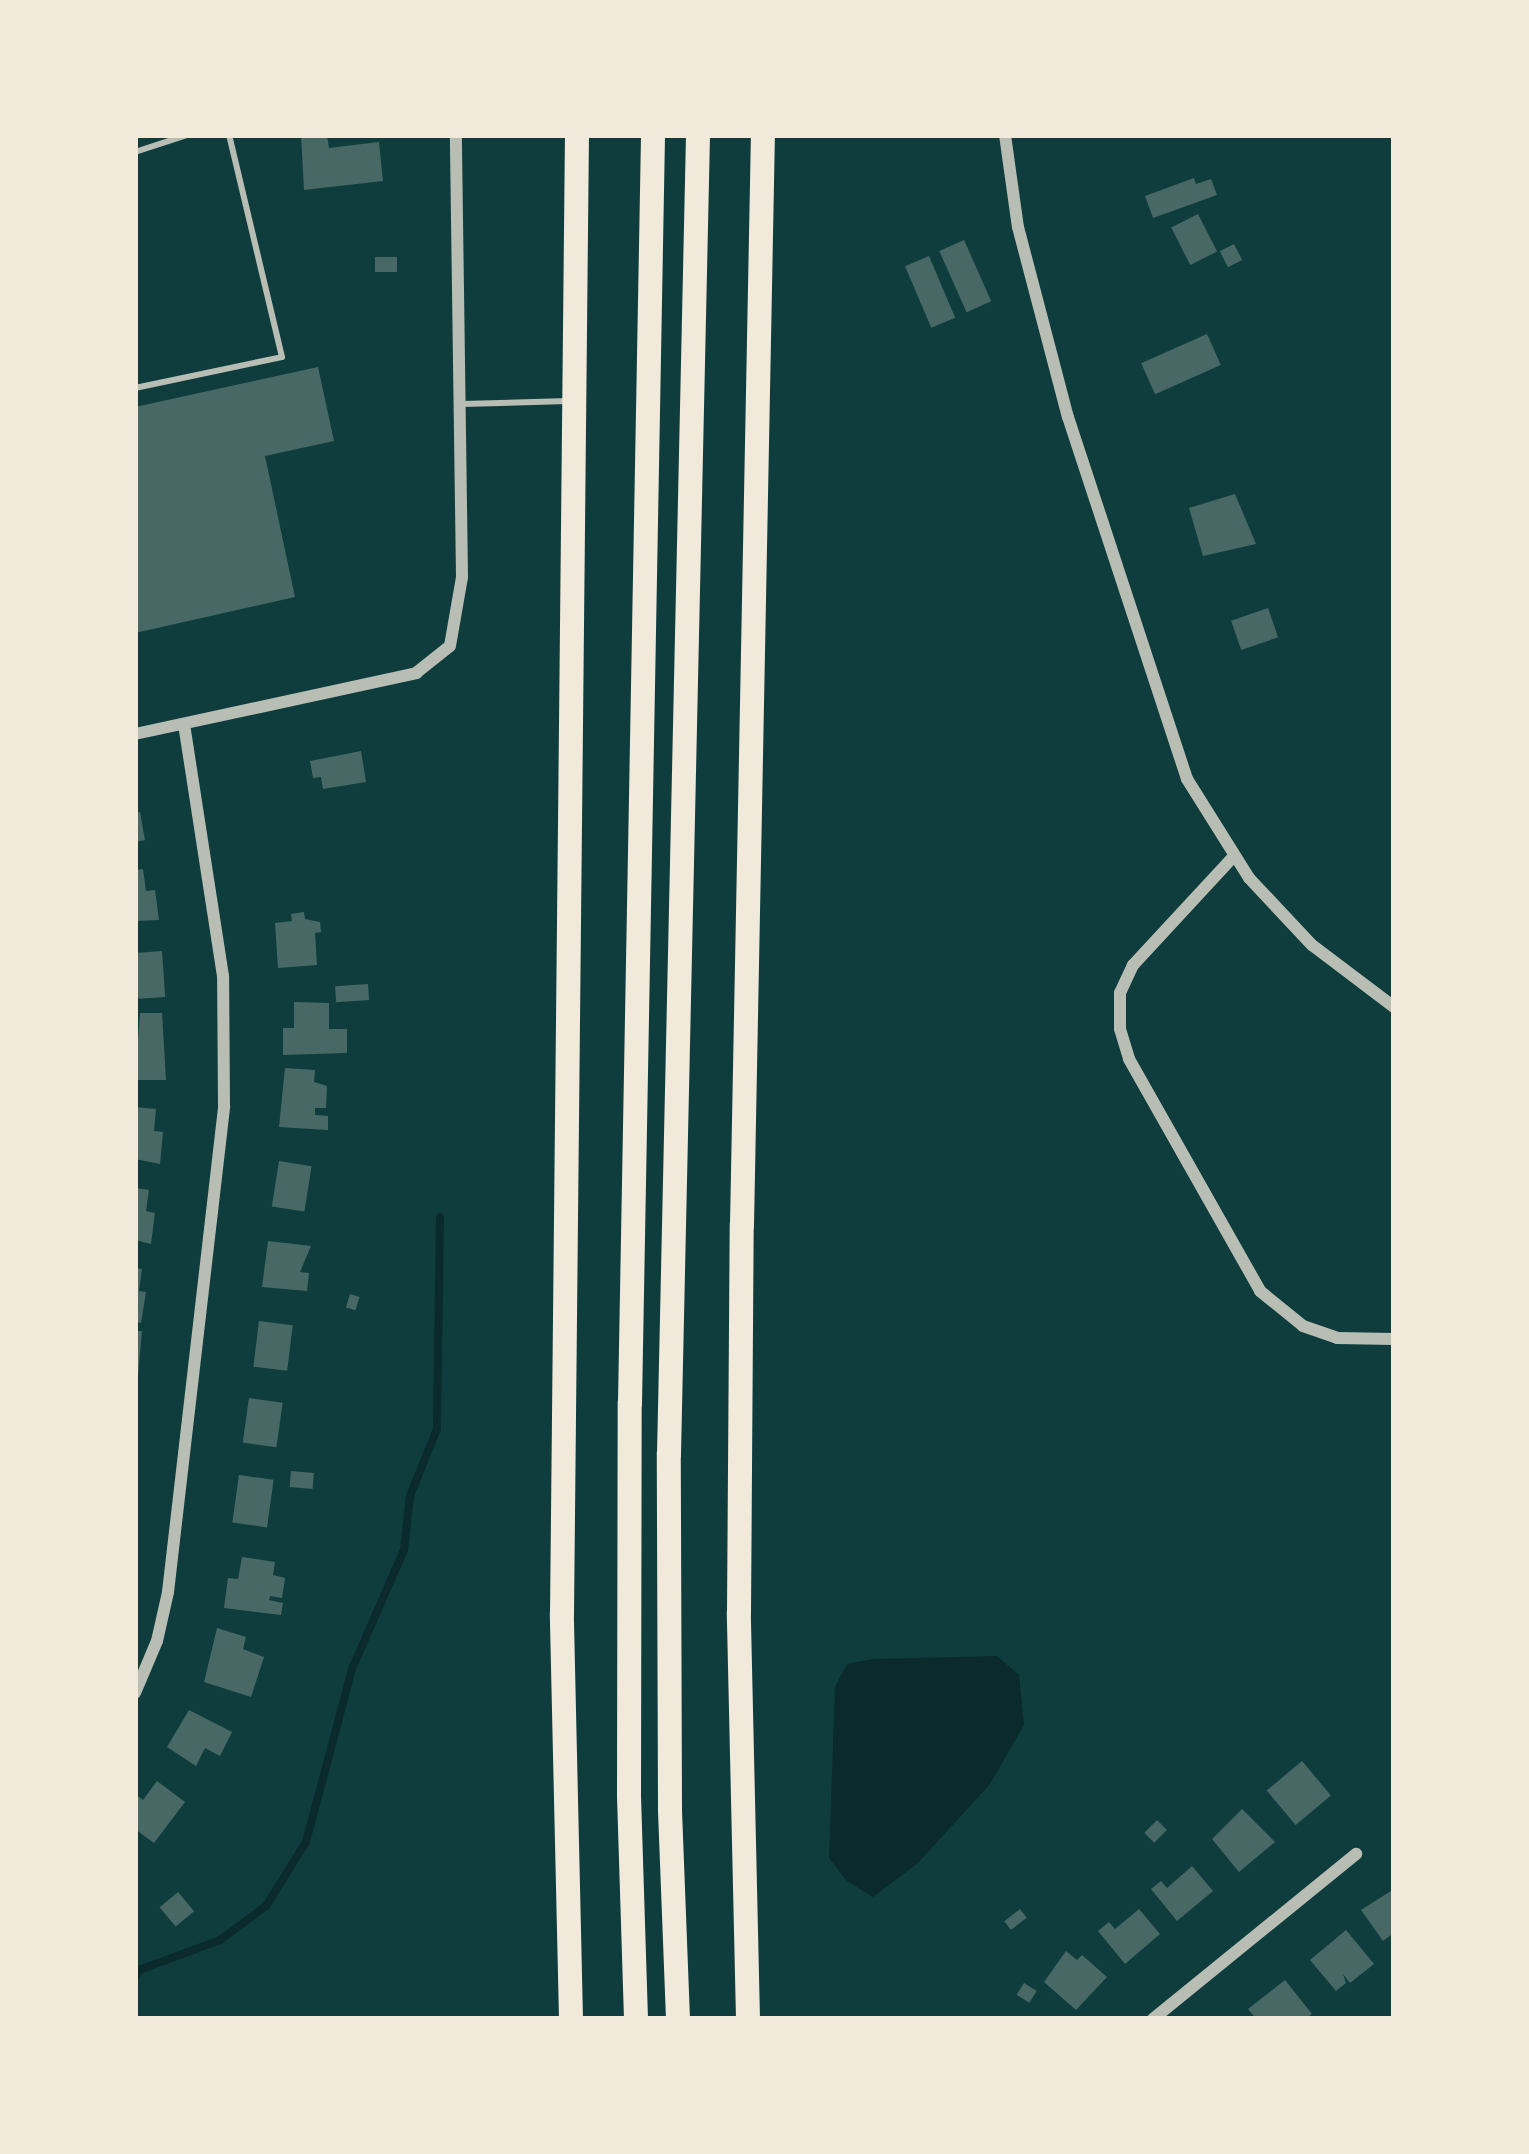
<!DOCTYPE html>
<style>
body{margin:0}
#map{position:relative;width:1529px;height:2154px;overflow:hidden;background:#0f3d3e;font-family:Georgia,serif}
div>[style]{position:absolute}
.water>*{inset:0;background:#0a2a2b}
.stream>*{height:8px;margin:-4px;padding:0 4px;transform-origin:4px;border-radius:4px;background:#0a2a2b}
.building>*{inset:0;background:#486865;transform-origin:0 0}
.service>*{height:6px;margin:-3px;padding:0 3px;transform-origin:3px;border-radius:3px;background:#b8beb3}
.minor>*{height:12px;margin:-6px;padding:0 6px;transform-origin:6px;border-radius:6px;background:#b8beb3}
.motorway>*{height:24px;margin:-12px;padding:0 12px;transform-origin:12px;border-radius:12px;background:#f1e9da}
span{translate:-50% -50%;white-space:nowrap;text-align:center;line-height:1.15;-webkit-text-stroke:12px #f1e9da;paint-order:stroke}
.frame{position:absolute;inset:0;border:138px solid #f1e9da;pointer-events:none}
</style>
<div id="map">
<div class="water">
<i style="clip-path:polygon(997px 1656px,1019px 1675px,1024px 1725px,990px 1784px,918px 1863px,873px 1897px,847px 1881px,829px 1858px,835px 1687px,847px 1664px,873px 1659px)"></i>
</div>
<div class="stream">
<i style="left:135px;top:1978px;width:9px;rotate:-63deg"></i>
<i style="left:139px;top:1970px;width:86px;rotate:-20.3deg"></i>
<i style="left:220px;top:1940px;width:57px;rotate:-36.5deg"></i>
<i style="left:266px;top:1906px;width:75px;rotate:-58deg"></i>
<i style="left:306px;top:1842px;width:179px;rotate:-75.1deg"></i>
<i style="left:352px;top:1669px;width:130px;rotate:-66.4deg"></i>
<i style="left:404px;top:1550px;width:54px;rotate:-83.7deg"></i>
<i style="left:410px;top:1496px;width:72px;rotate:-68.1deg"></i>
<i style="left:437px;top:1429px;width:212px;rotate:-89.2deg"></i>
</div>
<div class="building">
<i style="clip-path:polygon(301px 135px,327px 135px,329px 148px,379px 142px,383px 181px,304px 190px)"></i>
<i style="clip-path:polygon(1194px 178px,1196px 184px,1211px 179px,1217px 195px,1153px 218px,1145px 196px)"></i>
<i style="left:1198px;top:214px;width:42px;height:30px;rotate:63deg"></i>
<i style="left:964px;top:240px;width:67px;height:27px;rotate:66deg"></i>
<i style="left:1234px;top:244px;width:18px;height:16px;rotate:63deg"></i>
<i style="left:929px;top:256px;width:67px;height:26px;rotate:67deg"></i>
<i style="left:375px;top:257px;width:22px;height:15px"></i>
<i style="left:1207px;top:334px;width:34px;height:72px;rotate:66deg"></i>
<i style="clip-path:polygon(318px 367px,334px 441px,265px 456px,295px 597px,135px 633px,135px 407px)"></i>
<i style="clip-path:polygon(1235px 494px,1256px 544px,1203px 556px,1189px 508px)"></i>
<i style="left:1268px;top:608px;width:31px;height:39px;rotate:71deg"></i>
<i style="clip-path:polygon(361px 751px,366px 782px,323px 789px,321px 777px,313px 778px,310px 761px)"></i>
<i style="clip-path:polygon(135px 812px,140px 812px,145px 840px,135px 842px)"></i>
<i style="clip-path:polygon(143px 869px,146px 891px,155px 890px,159px 920px,135px 921px,135px 870px)"></i>
<i style="clip-path:polygon(304px 912px,305px 919px,320px 922px,321px 932px,315px 933px,317px 965px,278px 968px,275px 923px,292px 921px,291px 914px)"></i>
<i style="left:162px;top:951px;width:46px;height:27px;rotate:86deg"></i>
<i style="left:368px;top:984px;width:16px;height:33px;rotate:86deg"></i>
<i style="clip-path:polygon(294px 1002px,329px 1003px,329px 1029px,347px 1029px,347px 1053px,283px 1055px,283px 1028px,294px 1028px)"></i>
<i style="clip-path:polygon(140px 1013px,162px 1013px,166px 1080px,135px 1080px)"></i>
<i style="clip-path:polygon(285px 1068px,315px 1070px,314px 1082px,327px 1086px,326px 1108px,315px 1108px,315px 1115px,328px 1116px,328px 1130px,279px 1127px)"></i>
<i style="clip-path:polygon(135px 1107px,156px 1109px,154px 1131px,163px 1132px,160px 1164px,135px 1159px)"></i>
<i style="left:279px;top:1161px;width:33px;height:46px;rotate:9deg"></i>
<i style="clip-path:polygon(135px 1188px,149px 1190px,146px 1211px,155px 1213px,151px 1244px,135px 1240px)"></i>
<i style="clip-path:polygon(268px 1241px,311px 1246px,300px 1272px,309px 1273px,307px 1291px,262px 1287px)"></i>
<i style="clip-path:polygon(135px 1268px,142px 1269px,139px 1291px,146px 1292px,141px 1323px,135px 1322px)"></i>
<i style="left:350px;top:1294px;width:10px;height:14px;rotate:17deg"></i>
<i style="left:259px;top:1321px;width:34px;height:46px;rotate:7deg"></i>
<i style="clip-path:polygon(135px 1331px,142px 1331px,138px 1377px,135px 1377px)"></i>
<i style="left:249px;top:1398px;width:34px;height:45px;rotate:8deg"></i>
<i style="left:291px;top:1471px;width:23px;height:16px;rotate:5deg"></i>
<i style="left:239px;top:1475px;width:35px;height:48px;rotate:8deg"></i>
<i style="clip-path:polygon(242px 1557px,275px 1562px,273px 1575px,285px 1578px,282px 1598px,270px 1596px,269px 1600px,283px 1603px,281px 1615px,224px 1608px,228px 1578px,238px 1579px)"></i>
<i style="clip-path:polygon(217px 1628px,246px 1637px,243px 1649px,264px 1657px,251px 1697px,204px 1682px)"></i>
<i style="clip-path:polygon(189px 1710px,232px 1732px,220px 1756px,205px 1748px,196px 1766px,167px 1747px)"></i>
<i style="left:1302px;top:1761px;width:45px;height:46px;rotate:50deg"></i>
<i style="clip-path:polygon(157px 1781px,185px 1802px,154px 1843px,135px 1829px,135px 1794px,143px 1800px)"></i>
<i style="clip-path:polygon(1242px 1809px,1275px 1842px,1239px 1872px,1212px 1839px)"></i>
<i style="left:1157px;top:1820px;width:14px;height:18px;rotate:45deg"></i>
<i style="clip-path:polygon(1192px 1866px,1213px 1891px,1177px 1921px,1151px 1889px,1161px 1881px,1167px 1888px)"></i>
<i style="clip-path:polygon(1394px 1889px,1394px 1933px,1383px 1941px,1361px 1910px)"></i>
<i style="left:178px;top:1892px;width:25px;height:24px;rotate:50deg"></i>
<i style="left:1020px;top:1909px;width:11px;height:20px;rotate:52deg"></i>
<i style="clip-path:polygon(1139px 1909px,1160px 1934px,1125px 1964px,1098px 1931px,1109px 1922px,1115px 1929px)"></i>
<i style="clip-path:polygon(1346px 1930px,1374px 1964px,1350px 1983px,1343px 1974px,1346px 1983px,1336px 1991px,1310px 1960px)"></i>
<i style="clip-path:polygon(1066px 1951px,1077px 1960px,1082px 1955px,1107px 1977px,1076px 2010px,1044px 1982px)"></i>
<i style="clip-path:polygon(1285px 1980px,1312px 2014px,1305px 2019px,1256px 2019px,1248px 2009px)"></i>
<i style="left:1024px;top:1983px;width:15px;height:14px;rotate:32deg"></i>
</div>
<div class="service">
<i style="left:135px;top:152px;width:55px;rotate:-18.1deg"></i>
<i style="left:135px;top:388px;width:150px;rotate:-11.9deg"></i>
<i style="left:282px;top:357px;width:228px;rotate:-103.4deg"></i>
<i style="left:462px;top:404px;width:106px;rotate:-1.6deg"></i>
</div>
<div class="minor">
<i style="left:1005px;top:135px;width:93px;rotate:82deg"></i>
<i style="left:1018px;top:227px;width:196px;rotate:75.3deg"></i>
<i style="left:1068px;top:417px;width:381px;rotate:71.8deg"></i>
<i style="left:1187px;top:779px;width:117px;rotate:57.9deg"></i>
<i style="left:1249px;top:878px;width:92px;rotate:46.8deg"></i>
<i style="left:1312px;top:945px;width:103px;rotate:37.1deg"></i>
<i style="left:135px;top:734px;width:288px;rotate:-12.2deg"></i>
<i style="left:416px;top:673px;width:43px;rotate:-38.5deg"></i>
<i style="left:450px;top:646px;width:70px;rotate:-80.1deg"></i>
<i style="left:462px;top:577px;width:442px;rotate:-90.8deg"></i>
<i style="left:1234px;top:856px;width:149px;rotate:132.8deg"></i>
<i style="left:1133px;top:965px;width:31px;rotate:115deg"></i>
<i style="left:1120px;top:993px;width:36px;rotate:90deg"></i>
<i style="left:1120px;top:1029px;width:31px;rotate:73deg"></i>
<i style="left:1129px;top:1059px;width:266px;rotate:60.5deg"></i>
<i style="left:1260px;top:1291px;width:55px;rotate:39.1deg"></i>
<i style="left:1303px;top:1326px;width:36px;rotate:19deg"></i>
<i style="left:1337px;top:1338px;width:57px;rotate:1deg"></i>
<i style="left:135px;top:1693px;width:56px;rotate:-67.1deg"></i>
<i style="left:157px;top:1641px;width:50px;rotate:-77.3deg"></i>
<i style="left:168px;top:1592px;width:489px;rotate:-83.4deg"></i>
<i style="left:224px;top:1106px;width:130px;rotate:-90.4deg"></i>
<i style="left:223px;top:976px;width:255px;rotate:-98.8deg"></i>
<i style="left:1153px;top:2019px;width:262px;rotate:-39.1deg"></i>
</div>
<div class="motorway">
<i style="left:571px;top:2019px;width:405px;rotate:-91.3deg"></i>
<i style="left:562px;top:1614px;width:1479px;rotate:-89.42deg"></i>
<i style="left:636px;top:2019px;width:224px;rotate:-91.8deg"></i>
<i style="left:629px;top:1795px;width:392px;rotate:-89.9deg"></i>
<i style="left:630px;top:1403px;width:1268px;rotate:-88.96deg"></i>
<i style="left:678px;top:2019px;width:211px;rotate:-92.2deg"></i>
<i style="left:670px;top:1808px;width:354px;rotate:-90.2deg"></i>
<i style="left:669px;top:1454px;width:1319px;rotate:-88.74deg"></i>
<i style="left:748px;top:2019px;width:406px;rotate:-91.3deg"></i>
<i style="left:739px;top:1613px;width:388px;rotate:-89.6deg"></i>
<i style="left:742px;top:1225px;width:1090px;rotate:-88.9deg"></i>
</div>
<div class="frame"></div>
</div>
